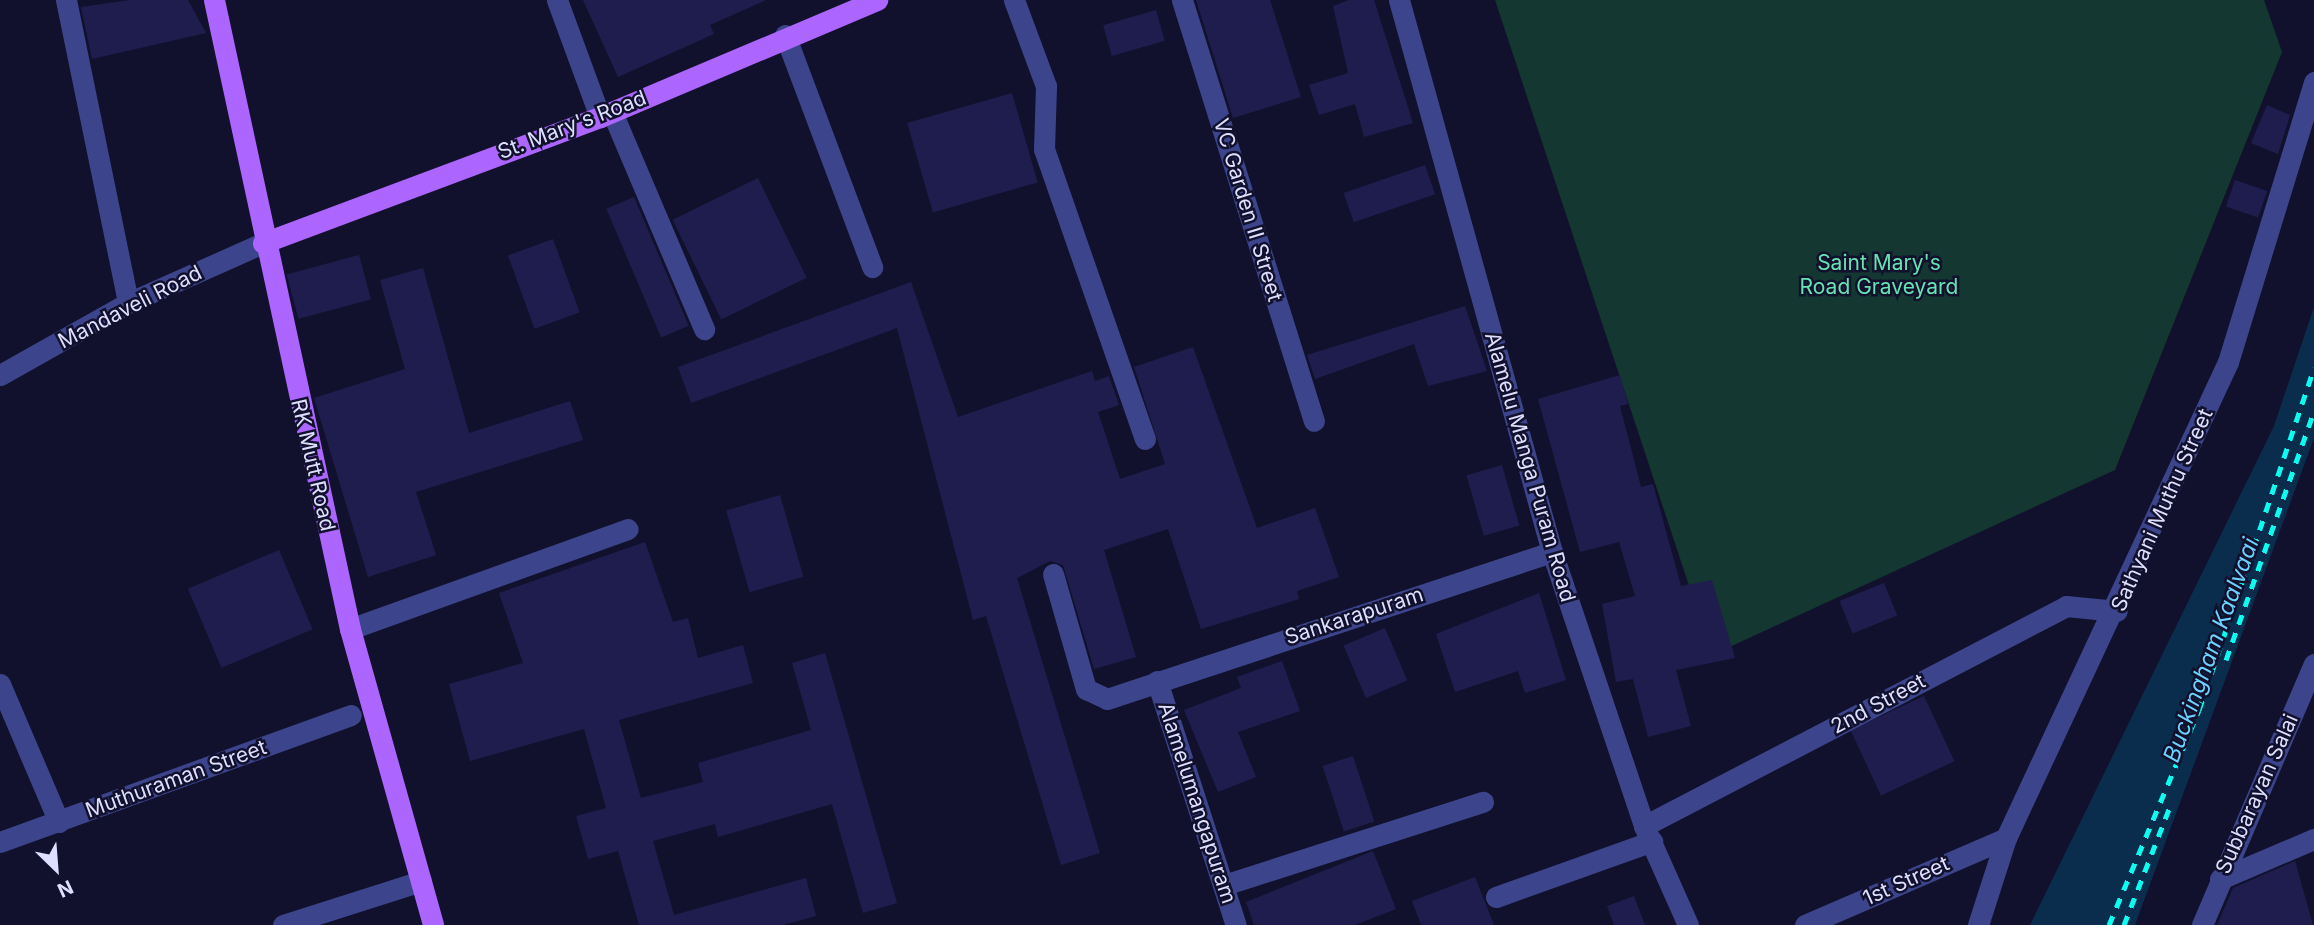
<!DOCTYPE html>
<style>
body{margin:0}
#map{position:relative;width:2314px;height:925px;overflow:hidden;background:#12112d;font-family:Inter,sans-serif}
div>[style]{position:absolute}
.green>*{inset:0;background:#143731}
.water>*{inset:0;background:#0b2d4d}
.building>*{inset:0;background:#1f1d4e;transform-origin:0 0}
.minor>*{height:21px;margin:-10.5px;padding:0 10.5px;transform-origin:10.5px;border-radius:10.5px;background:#3c458c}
.major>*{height:21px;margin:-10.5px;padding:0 10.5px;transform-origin:10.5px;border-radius:10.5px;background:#ad65ff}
.rail>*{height:5px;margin-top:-2.5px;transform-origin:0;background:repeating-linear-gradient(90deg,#0afff2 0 10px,transparent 0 19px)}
span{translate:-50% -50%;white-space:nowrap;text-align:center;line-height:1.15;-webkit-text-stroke:5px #12112d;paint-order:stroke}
.street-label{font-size:21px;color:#dedfff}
.park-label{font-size:21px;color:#66e3b0}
.water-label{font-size:23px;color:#6cd2ff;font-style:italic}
.north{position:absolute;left:21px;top:834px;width:70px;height:70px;-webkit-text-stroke:5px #12112d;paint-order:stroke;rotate:155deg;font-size:19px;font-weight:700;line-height:28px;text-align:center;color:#dedfff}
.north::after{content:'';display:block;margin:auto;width:24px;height:32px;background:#dedfff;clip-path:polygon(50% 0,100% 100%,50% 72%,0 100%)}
</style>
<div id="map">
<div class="green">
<i style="clip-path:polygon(1495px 0,2264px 0,2282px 52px,2115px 470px,1712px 655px)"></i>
</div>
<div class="water">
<i style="clip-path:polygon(2314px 307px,2314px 438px,2135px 925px,2030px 925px,2274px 426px)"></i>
</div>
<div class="building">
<i style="clip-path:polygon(130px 0,188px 0,206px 33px,92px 59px,81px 7px)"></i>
<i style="clip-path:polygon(583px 0,766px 0,710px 25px,714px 34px,618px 77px)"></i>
<i style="clip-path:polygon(1196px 0,1270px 0,1301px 97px,1233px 118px)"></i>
<i style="clip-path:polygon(1349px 0,1374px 0,1413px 123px,1364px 137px,1355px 104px,1319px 115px,1309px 85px,1348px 73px,1333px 6px)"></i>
<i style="left:1156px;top:10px;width:32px;height:55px;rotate:74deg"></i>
<i style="left:1012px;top:93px;width:93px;height:109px;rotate:74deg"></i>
<i style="clip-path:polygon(2267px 105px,2290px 115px,2278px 154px,2251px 143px)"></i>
<i style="left:1425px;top:165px;width:31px;height:86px;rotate:71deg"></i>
<i style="left:758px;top:178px;width:111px;height:95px;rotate:64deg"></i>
<i style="left:2235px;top:180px;width:34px;height:28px;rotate:19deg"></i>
<i style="left:634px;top:197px;width:140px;height:30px;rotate:67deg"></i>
<i style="left:553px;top:239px;width:78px;height:48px;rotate:70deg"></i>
<i style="left:359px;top:255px;width:46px;height:75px;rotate:75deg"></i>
<i style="clip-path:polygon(423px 268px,469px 433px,570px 401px,583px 440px,416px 492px,436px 555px,368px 577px,314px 398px,405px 369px,380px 280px)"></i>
<i style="clip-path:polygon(911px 282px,958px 417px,1092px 371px,1095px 381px,1109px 376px,1119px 405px,1098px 412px,1120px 479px,1165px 464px,1134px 367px,1193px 347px,1257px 528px,1315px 508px,1339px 577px,1297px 591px,1299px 599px,1201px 629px,1168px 529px,1104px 550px,1136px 657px,1094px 669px,1063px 565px,1050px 561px,1017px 578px,1100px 853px,1061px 865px,986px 616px,973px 620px,897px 328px,691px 403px,678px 367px)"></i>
<i style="clip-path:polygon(1465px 306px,1487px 371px,1428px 386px,1414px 344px,1315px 379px,1307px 355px)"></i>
<i style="clip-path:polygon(1620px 375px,1628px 404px,1620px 406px,1641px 487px,1653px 484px,1681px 586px,1712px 580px,1735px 658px,1676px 670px,1691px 726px,1648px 737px,1633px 679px,1616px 682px,1602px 604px,1635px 596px,1619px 542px,1580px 552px,1538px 399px)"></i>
<i style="left:1502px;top:465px;width:63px;height:37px;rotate:74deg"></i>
<i style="left:780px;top:495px;width:85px;height:56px;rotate:74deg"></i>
<i style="clip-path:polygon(645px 542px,673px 622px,688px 618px,698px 658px,743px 645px,753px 683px,619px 720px,641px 798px,703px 782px,698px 763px,811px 730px,792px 663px,825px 653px,897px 903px,863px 913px,832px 804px,718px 837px,715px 824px,653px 841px,674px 915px,806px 878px,816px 916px,783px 925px,639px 925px,618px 851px,588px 859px,576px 816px,606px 808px,584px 729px,470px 761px,449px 684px,523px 663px,499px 593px)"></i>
<i style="left:279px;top:550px;width:86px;height:99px;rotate:67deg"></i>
<i style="left:1884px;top:583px;width:35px;height:48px;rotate:68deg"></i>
<i style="clip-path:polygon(1539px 593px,1566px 680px,1525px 693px,1518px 671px,1455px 692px,1436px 634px)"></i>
<i style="left:1385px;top:628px;width:57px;height:45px;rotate:67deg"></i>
<i style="clip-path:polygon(1282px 661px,1300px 711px,1238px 732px,1256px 777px,1218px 792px,1184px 710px,1241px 688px,1237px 677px)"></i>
<i style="left:1924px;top:696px;width:72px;height:81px;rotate:65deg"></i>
<i style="left:1353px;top:756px;width:69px;height:32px;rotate:72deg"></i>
<i style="clip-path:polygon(1373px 851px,1396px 909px,1355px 925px,1254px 925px,1246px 902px)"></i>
<i style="clip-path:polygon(2295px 861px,2313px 925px,2217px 925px,2233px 888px)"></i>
<i style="clip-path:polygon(1475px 877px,1494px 925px,1421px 925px,1412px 901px)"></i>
<i style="clip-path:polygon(1634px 896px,1645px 925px,1614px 925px,1607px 906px)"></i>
</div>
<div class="minor">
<i style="left:66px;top:0;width:309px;rotate:78.4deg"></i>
<i style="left:557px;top:0;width:125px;rotate:69.8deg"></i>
<i style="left:1014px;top:0;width:92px;rotate:69.6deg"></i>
<i style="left:1046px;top:86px;width:63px;rotate:91.8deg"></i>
<i style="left:1044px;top:149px;width:307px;rotate:70.8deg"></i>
<i style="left:1182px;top:0;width:441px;rotate:72.6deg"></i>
<i style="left:1399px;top:0;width:573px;rotate:74.51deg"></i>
<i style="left:1552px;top:552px;width:289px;rotate:71.4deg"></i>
<i style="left:1644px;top:826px;width:108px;rotate:66deg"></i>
<i style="left:785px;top:35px;width:248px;rotate:69.4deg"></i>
<i style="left:612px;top:112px;width:236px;rotate:67deg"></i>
<i style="left:0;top:375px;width:147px;rotate:-29.4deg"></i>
<i style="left:128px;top:303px;width:148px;rotate:-24deg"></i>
<i style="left:1053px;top:574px;width:120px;rotate:74deg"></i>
<i style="left:1086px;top:689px;width:23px;rotate:25deg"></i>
<i style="left:1107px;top:699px;width:469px;rotate:-18.3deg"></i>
<i style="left:350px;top:629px;width:295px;rotate:-19.8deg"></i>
<i style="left:1157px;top:681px;width:256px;rotate:72.1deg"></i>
<i style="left:0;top:684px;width:150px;rotate:66.9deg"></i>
<i style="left:1644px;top:826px;width:476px;rotate:-27.5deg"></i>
<i style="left:2066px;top:606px;width:51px;rotate:5.6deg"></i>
<i style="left:0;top:842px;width:373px;rotate:-19.9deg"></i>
<i style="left:2220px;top:879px;width:102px;rotate:-23.1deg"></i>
<i style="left:1224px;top:885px;width:272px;rotate:-17.8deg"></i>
<i style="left:1496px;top:897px;width:166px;rotate:-19.7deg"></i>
<i style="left:283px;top:925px;width:145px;rotate:-17.7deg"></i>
<i style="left:1805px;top:925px;width:219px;rotate:-23.4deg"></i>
<i style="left:1978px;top:925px;width:91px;rotate:-72.2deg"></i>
<i style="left:2006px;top:838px;width:525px;rotate:-65deg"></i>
<i style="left:2228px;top:362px;width:293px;rotate:-72.9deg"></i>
<i style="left:2202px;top:925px;width:284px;rotate:-66.8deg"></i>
</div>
<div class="major">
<i style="left:214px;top:0;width:644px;rotate:77.8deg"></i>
<i style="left:350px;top:629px;width:307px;rotate:74.3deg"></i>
<i style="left:263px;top:243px;width:360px;rotate:-20.5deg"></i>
<i style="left:600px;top:117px;width:301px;rotate:-22.9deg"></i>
</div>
<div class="rail">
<i style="left:2226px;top:660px;width:264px;rotate:-70.5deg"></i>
<i style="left:2109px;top:925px;width:233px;rotate:-67.3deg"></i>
<i style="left:2199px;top:710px;width:361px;rotate:-71.4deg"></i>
<i style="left:2124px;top:925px;width:130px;rotate:-68.8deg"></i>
</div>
<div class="street-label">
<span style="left:572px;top:125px;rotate:-21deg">St. Mary's Road</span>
<span style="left:1248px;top:210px;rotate:73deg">VC Garden II Street</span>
<span style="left:130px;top:307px;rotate:-27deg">Mandaveli Road</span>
<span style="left:313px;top:465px;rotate:77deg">RK Mutt Road</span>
<span style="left:1530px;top:467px;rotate:74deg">Alamelu Manga Puram Road</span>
<span style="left:2162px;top:510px;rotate:-66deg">Sathyani Muthu Street</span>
<span style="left:1354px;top:616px;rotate:-18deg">Sankarapuram</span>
<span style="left:1878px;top:704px;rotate:-28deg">2nd Street</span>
<span style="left:176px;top:779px;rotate:-20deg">Muthuraman Street</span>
<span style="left:2257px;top:794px;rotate:-66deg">Subbarayan Salai</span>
<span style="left:1197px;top:803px;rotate:72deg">Alamelumangapuram</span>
<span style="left:1906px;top:881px;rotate:-24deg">1st Street</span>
</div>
<div class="park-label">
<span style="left:1879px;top:275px">Saint Mary's<br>Road Graveyard</span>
</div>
<div class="water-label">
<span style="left:2211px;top:650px;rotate:-70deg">Buckingham Kaalvaai</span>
</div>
<div class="north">N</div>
</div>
